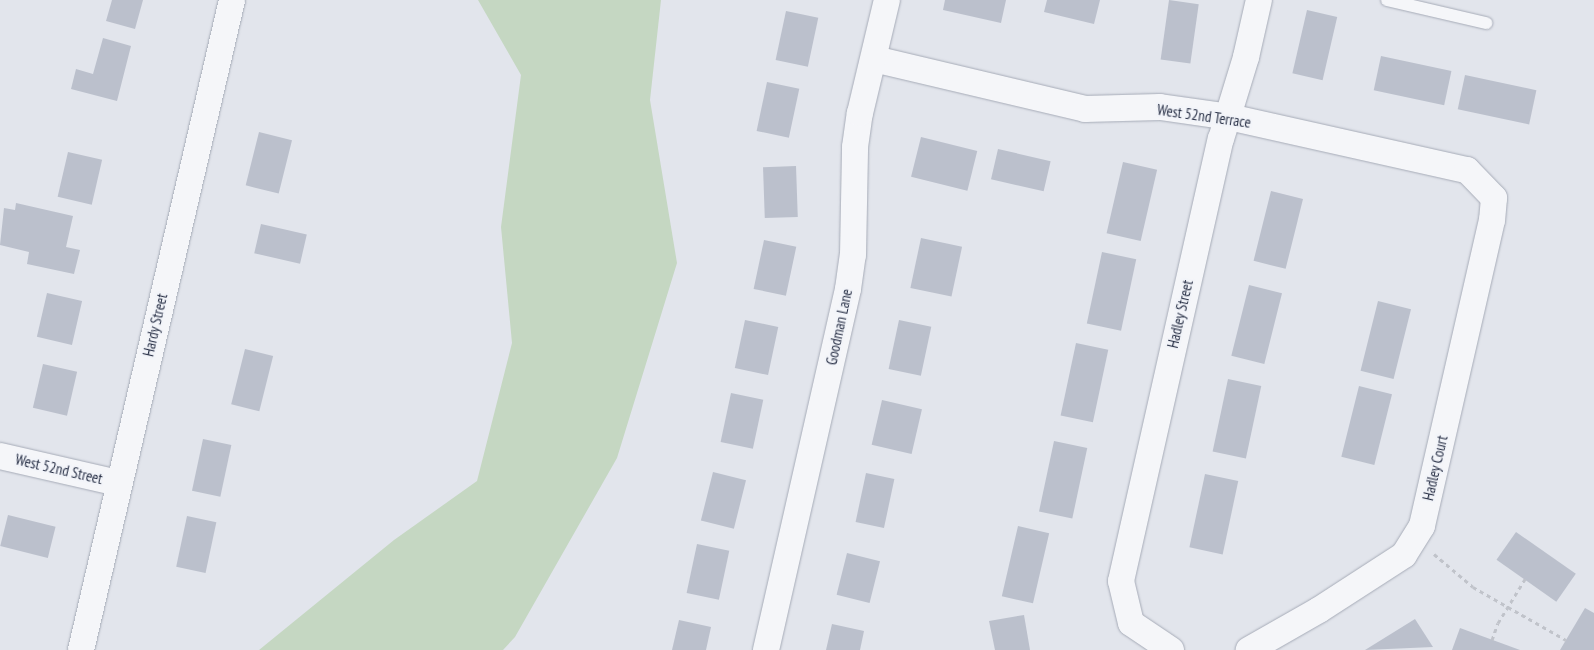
<!DOCTYPE html>
<style>
body{margin:0}
#map{position:relative;width:1594px;height:650px;overflow:hidden;background:#e2e5ec;font-family:"PT Sans Narrow",sans-serif}
div>[style]{position:absolute}
.green>*{inset:0;background:#c5d7c2}
.building>*{inset:0;background:#bbc0cc;transform-origin:0 0}
.path>*{height:3px;margin-top:-1.5px;transform-origin:0;background:repeating-linear-gradient(90deg,#c0c3ca 0 4px,transparent 0 8px)}
.roads{filter:drop-shadow(0 0 1px #a6abb7) drop-shadow(0 0 1px #a6abb7)}
.lane>*{height:12px;margin:-6px;padding:0 6px;transform-origin:6px;border-radius:6px;background:#f5f6f9}
.street>*{height:26px;margin:-13px;padding:0 13px;transform-origin:13px;border-radius:13px;background:#f5f6f9}
span{translate:-50% -50%;white-space:nowrap;text-align:center;line-height:1.15;-webkit-text-stroke:4px #f2f4f9;paint-order:stroke}
.street-label{font-size:15px;color:#283046}
</style>
<div id="map">
<div class="green">
<i style="clip-path:polygon(478px 0,661px 0,650px 100px,677px 263px,617px 458px,515px 637px,503px 650px,259px 650px,394px 540px,477px 481px,512px 343px,501px 227px,521px 75px)"></i>
</div>
<div class="building">
<i style="clip-path:polygon(112px 0,143px 0,135px 29px,106px 21px)"></i>
<i style="clip-path:polygon(945px 0,1006px 0,1001px 23px,943px 10px)"></i>
<i style="clip-path:polygon(1047px 0,1100px 0,1094px 24px,1044px 12px)"></i>
<i style="left:1169px;top:0;width:30px;height:60px;rotate:8deg"></i>
<i style="left:1307px;top:10px;width:31px;height:65px;rotate:13deg"></i>
<i style="left:786px;top:11px;width:33px;height:50px;rotate:12deg"></i>
<i style="clip-path:polygon(103px 38px,131px 46px,117px 101px,71px 89px,76px 69px,93px 74px)"></i>
<i style="left:1381px;top:56px;width:72px;height:35px;rotate:12deg"></i>
<i style="left:1465px;top:75px;width:73px;height:35px;rotate:12deg"></i>
<i style="left:767px;top:82px;width:33px;height:50px;rotate:12deg"></i>
<i style="left:259px;top:132px;width:34px;height:55px;rotate:14deg"></i>
<i style="left:921px;top:137px;width:58px;height:41px;rotate:14deg"></i>
<i style="left:998px;top:149px;width:54px;height:31px;rotate:13deg"></i>
<i style="left:68px;top:152px;width:35px;height:46px;rotate:13deg"></i>
<i style="left:1123px;top:162px;width:35px;height:73px;rotate:13deg"></i>
<i style="left:796px;top:166px;width:51px;height:33px;rotate:88deg"></i>
<i style="left:1271px;top:191px;width:33px;height:72px;rotate:14deg"></i>
<i style="clip-path:polygon(16px 203px,73px 216px,66px 247px,80px 250px,74px 274px,27px 264px,29px 252px,0 245px,4px 208px,15px 210px)"></i>
<i style="left:261px;top:224px;width:47px;height:30px;rotate:13deg"></i>
<i style="left:921px;top:238px;width:42px;height:51px;rotate:12deg"></i>
<i style="left:764px;top:240px;width:33px;height:50px;rotate:12deg"></i>
<i style="left:1102px;top:252px;width:35px;height:73px;rotate:12deg"></i>
<i style="left:1249px;top:285px;width:34px;height:73px;rotate:14deg"></i>
<i style="left:47px;top:293px;width:36px;height:45px;rotate:13deg"></i>
<i style="left:1378px;top:301px;width:34px;height:72px;rotate:14deg"></i>
<i style="left:745px;top:320px;width:34px;height:49px;rotate:12deg"></i>
<i style="left:899px;top:320px;width:33px;height:50px;rotate:12deg"></i>
<i style="left:1076px;top:343px;width:33px;height:74px;rotate:12deg"></i>
<i style="left:245px;top:349px;width:29px;height:57px;rotate:14deg"></i>
<i style="left:43px;top:364px;width:35px;height:45px;rotate:13deg"></i>
<i style="left:1228px;top:379px;width:34px;height:74px;rotate:12deg"></i>
<i style="left:1359px;top:386px;width:34px;height:73px;rotate:14deg"></i>
<i style="left:731px;top:393px;width:33px;height:50px;rotate:12deg"></i>
<i style="left:882px;top:400px;width:41px;height:46px;rotate:13deg"></i>
<i style="left:203px;top:439px;width:29px;height:53px;rotate:12deg"></i>
<i style="left:1054px;top:441px;width:34px;height:72px;rotate:12deg"></i>
<i style="left:713px;top:472px;width:34px;height:50px;rotate:14deg"></i>
<i style="left:866px;top:473px;width:29px;height:50px;rotate:12deg"></i>
<i style="left:1205px;top:474px;width:34px;height:75px;rotate:12deg"></i>
<i style="left:8px;top:515px;width:49px;height:32px;rotate:14deg"></i>
<i style="left:187px;top:516px;width:30px;height:52px;rotate:12deg"></i>
<i style="left:1018px;top:526px;width:32px;height:72px;rotate:13deg"></i>
<i style="left:1516px;top:532px;width:73px;height:34px;rotate:35deg"></i>
<i style="left:697px;top:544px;width:33px;height:50px;rotate:12deg"></i>
<i style="left:847px;top:553px;width:34px;height:43px;rotate:14deg"></i>
<i style="clip-path:polygon(1585px 608px,1594px 613px,1594px 650px,1560px 650px)"></i>
<i style="clip-path:polygon(1024px 615px,1030px 650px,995px 650px,989px 621px)"></i>
<i style="clip-path:polygon(1415px 619px,1433px 647px,1365px 650px)"></i>
<i style="clip-path:polygon(679px 620px,711px 627px,706px 650px,672px 650px)"></i>
<i style="clip-path:polygon(832px 624px,864px 631px,860px 650px,826px 650px)"></i>
<i style="clip-path:polygon(1460px 628px,1520px 650px,1452px 650px)"></i>
</div>
<div class="path">
<i style="left:1434px;top:554px;width:51px;rotate:40.2deg"></i>
<i style="left:1473px;top:587px;width:107px;rotate:29.7deg"></i>
<i style="left:1492px;top:640px;width:18px;rotate:-71deg"></i>
<i style="left:1498px;top:623px;width:52px;rotate:-58.5deg"></i>
</div>
<div class="roads">
<div class="lane">
<i style="left:1387px;top:0;width:102px;rotate:13.1deg"></i>
</div>
<div class="street">
<i style="left:874px;top:59px;width:217px;rotate:13.3deg"></i>
<i style="left:1085px;top:109px;width:75px;rotate:-1.5deg"></i>
<i style="left:1160px;top:107px;width:70px;rotate:8.2deg"></i>
<i style="left:1229px;top:117px;width:244px;rotate:12.6deg"></i>
<i style="left:1467px;top:170px;width:39px;rotate:46deg"></i>
<i style="left:1494px;top:198px;width:22px;rotate:95deg"></i>
<i style="left:1492px;top:220px;width:314px;rotate:102.9deg"></i>
<i style="left:1422px;top:526px;width:34px;rotate:122deg"></i>
<i style="left:1404px;top:555px;width:101px;rotate:147.1deg"></i>
<i style="left:1319px;top:610px;width:81px;rotate:150.3deg"></i>
<i style="left:0;top:456px;width:121px;rotate:12.9deg"></i>
<i style="left:81px;top:650px;width:667px;rotate:-76.92deg"></i>
<i style="left:766px;top:650px;width:370px;rotate:-77.2deg"></i>
<i style="left:848px;top:289px;width:34px;rotate:-82deg"></i>
<i style="left:853px;top:255px;width:108px;rotate:-88.9deg"></i>
<i style="left:855px;top:147px;width:34px;rotate:-82deg"></i>
<i style="left:860px;top:113px;width:116px;rotate:-76.6deg"></i>
<i style="left:1171px;top:650px;width:48px;rotate:-146deg"></i>
<i style="left:1131px;top:623px;width:43px;rotate:-103.4deg"></i>
<i style="left:1121px;top:581px;width:453px;rotate:-77.3deg"></i>
<i style="left:1221px;top:139px;width:86px;rotate:-73deg"></i>
<i style="left:1246px;top:57px;width:58px;rotate:-77.2deg"></i>
</div>
</div>
<div class="street-label">
<span style="left:1204px;top:116px;rotate:8deg">West 52nd Terrace</span>
<span style="left:1180px;top:314px;rotate:-77deg">Hadley Street</span>
<span style="left:155px;top:325px;rotate:-77deg">Hardy Street</span>
<span style="left:839px;top:327px;rotate:-78deg">Goodman Lane</span>
<span style="left:1435px;top:468px;rotate:-77deg">Hadley Court</span>
<span style="left:59px;top:469px;rotate:13deg">West 52nd Street</span>
</div>
</div>
